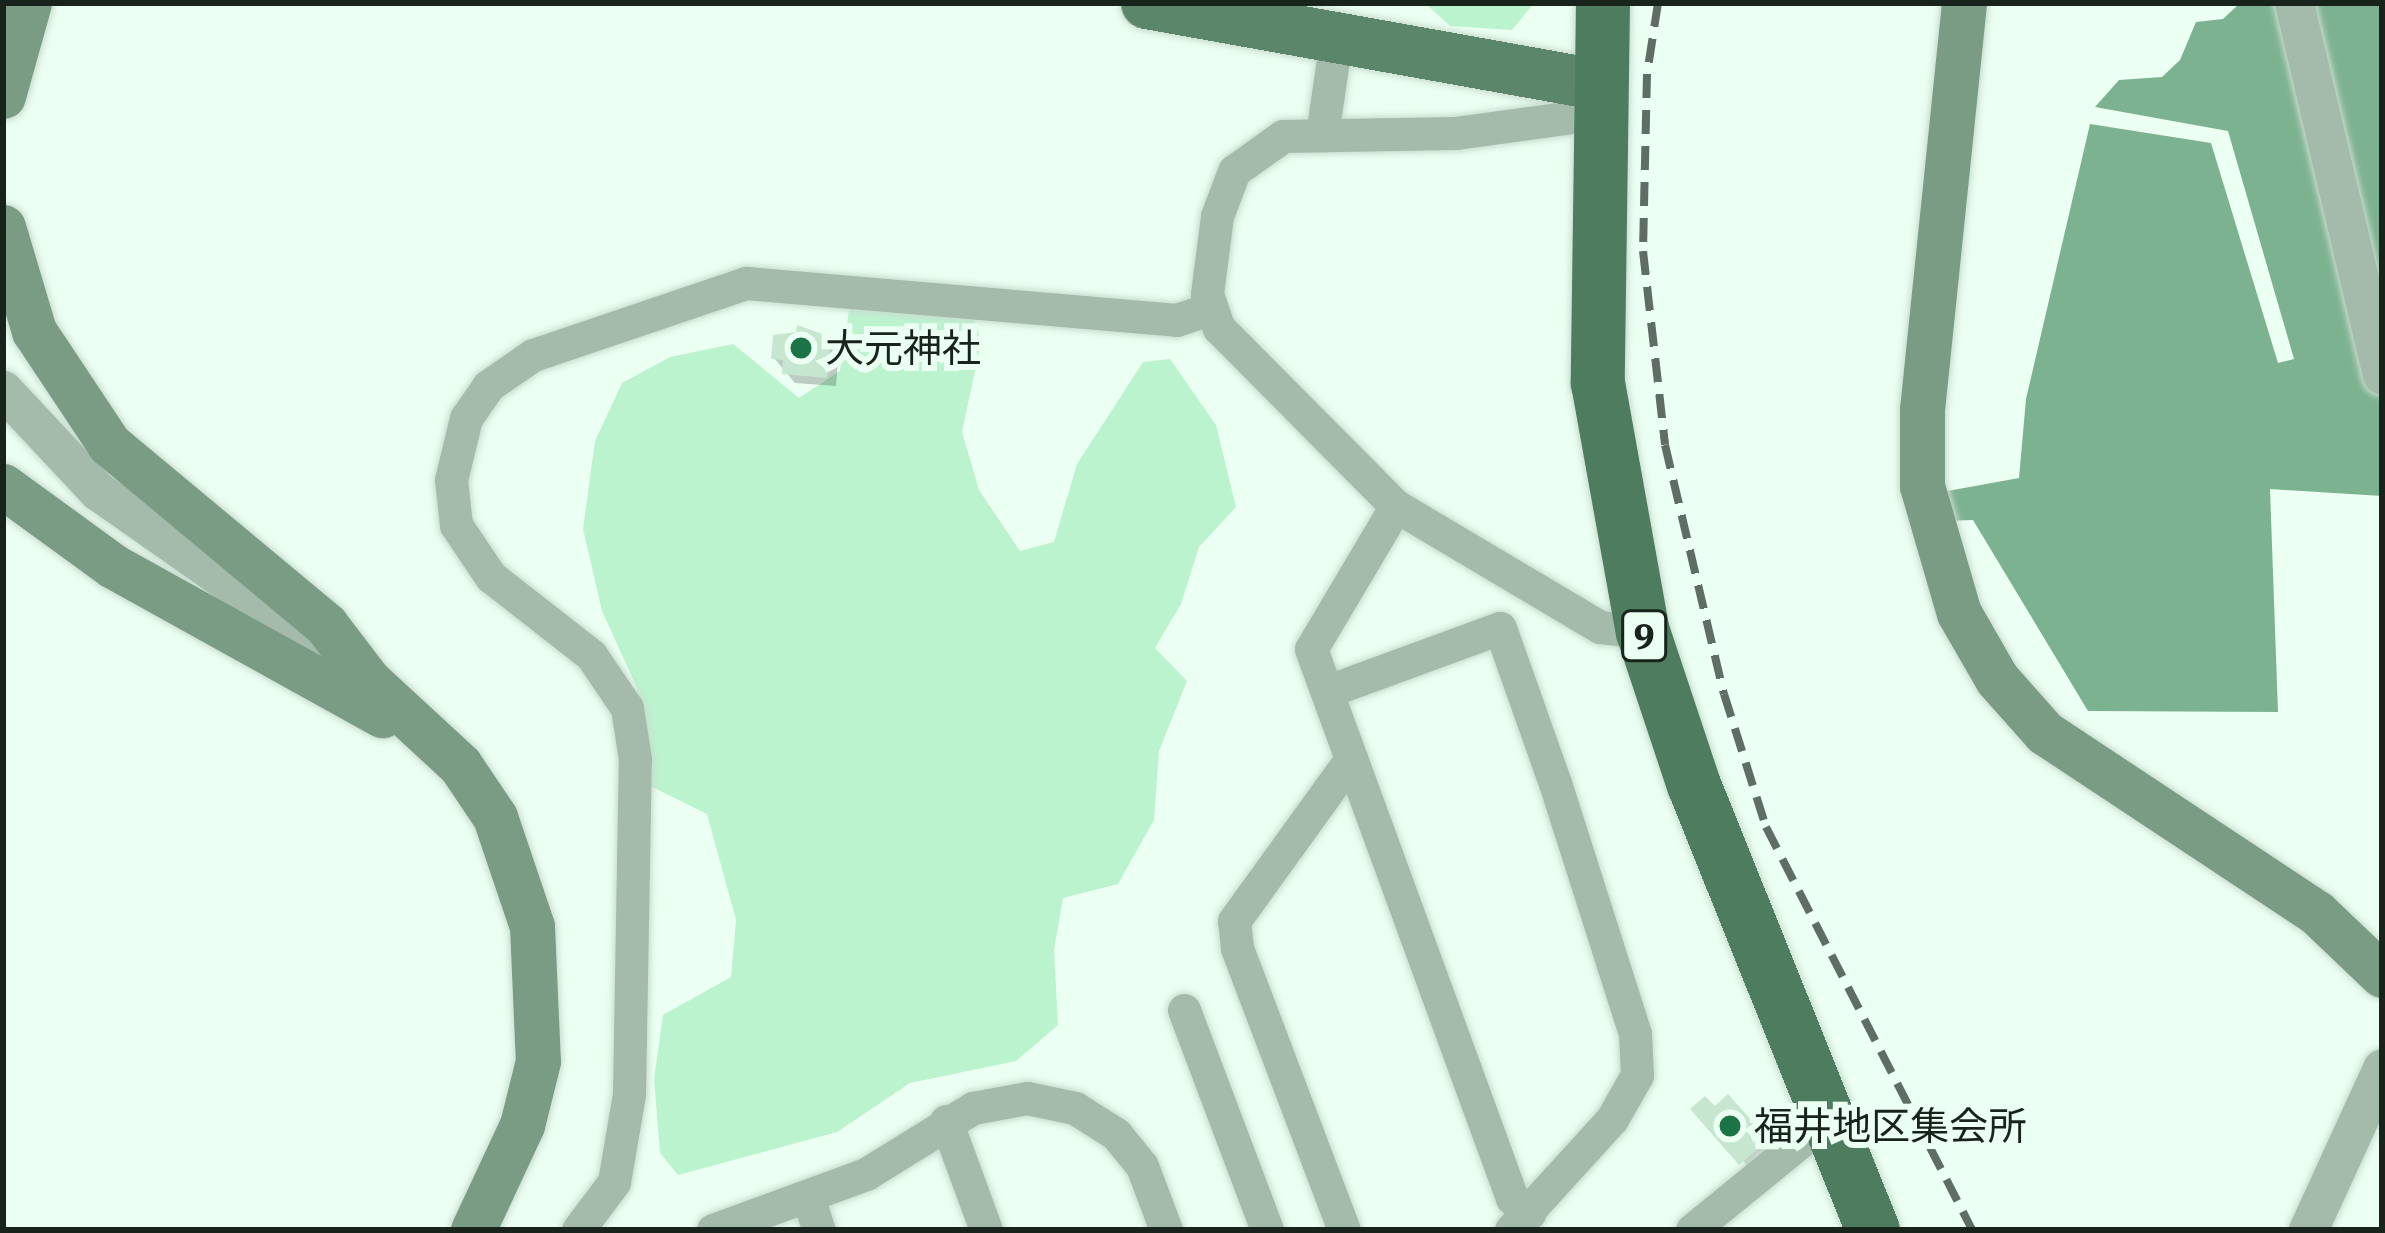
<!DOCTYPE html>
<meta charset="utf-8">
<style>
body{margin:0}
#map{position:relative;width:2385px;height:1233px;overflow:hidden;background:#ebfff2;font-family:"IBM Plex Serif","Noto Sans JP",serif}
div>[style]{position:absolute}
.green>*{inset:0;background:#bcf3cf}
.water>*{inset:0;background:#7db290}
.shadow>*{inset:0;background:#0003}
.building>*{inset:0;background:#c6e6d0}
.roads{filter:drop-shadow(0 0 3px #c9dcd0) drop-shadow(0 0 3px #c9dcd0)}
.minor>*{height:33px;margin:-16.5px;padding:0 16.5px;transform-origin:16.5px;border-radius:16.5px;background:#a4bbab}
.tertiary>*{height:39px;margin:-19.5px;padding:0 19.5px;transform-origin:19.5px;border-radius:19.5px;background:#a4bbab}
.secondary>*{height:45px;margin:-22.5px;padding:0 22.5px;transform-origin:22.5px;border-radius:22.5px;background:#7a9c85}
.primary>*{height:51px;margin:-25.5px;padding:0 25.5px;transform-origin:25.5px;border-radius:25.5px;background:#5b866a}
.trunk>*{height:54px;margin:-27px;padding:0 27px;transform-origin:27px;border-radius:27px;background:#4d7c5f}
.rail>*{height:8px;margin-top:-4px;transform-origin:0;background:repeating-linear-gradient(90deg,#5f6e64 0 24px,transparent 0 36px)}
.dots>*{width:33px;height:33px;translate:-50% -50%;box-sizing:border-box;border:6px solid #ebfff2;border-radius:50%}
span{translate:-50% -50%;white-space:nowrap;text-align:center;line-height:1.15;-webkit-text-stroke:12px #ebfff2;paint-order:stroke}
.shield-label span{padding:3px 9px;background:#ebfff2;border:3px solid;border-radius:9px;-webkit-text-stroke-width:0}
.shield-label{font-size:36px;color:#17231b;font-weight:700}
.poi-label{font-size:39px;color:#17231b}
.left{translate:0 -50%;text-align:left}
.frame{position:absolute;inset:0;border:6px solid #17231b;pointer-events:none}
</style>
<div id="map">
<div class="green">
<i style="clip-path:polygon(1425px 3px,1534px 3px,1512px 30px,1450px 26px)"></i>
<i style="clip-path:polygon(850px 303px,973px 314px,981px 343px,962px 432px,979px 490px,1020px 551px,1054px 542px,1077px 464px,1143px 362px,1170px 359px,1216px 425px,1236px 507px,1199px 547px,1181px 604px,1155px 648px,1187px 681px,1159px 751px,1154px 820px,1118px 884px,1063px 898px,1054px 950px,1058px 1025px,1016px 1061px,910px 1083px,837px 1132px,678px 1175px,660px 1153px,654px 1079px,663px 1015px,731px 977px,736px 920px,707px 814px,642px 782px,637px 688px,602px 611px,583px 529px,595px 441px,622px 383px,670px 357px,733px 344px,799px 398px,840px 371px)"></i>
</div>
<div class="water">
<i style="clip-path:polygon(2240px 3px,2382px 3px,2382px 496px,2270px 489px,2278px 712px,2088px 711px,1973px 520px,1945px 521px,1942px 492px,2019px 478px,2026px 399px,2090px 124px,2211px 143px,2278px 363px,2294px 359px,2228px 131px,2095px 107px,2119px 80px,2162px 77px,2180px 60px,2196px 22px,2223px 19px)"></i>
</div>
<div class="shadow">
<i style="clip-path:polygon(829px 339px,839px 349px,836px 386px,795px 383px,774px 358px)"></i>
<i style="clip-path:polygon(1737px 1108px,1776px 1151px,1750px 1172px,1715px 1110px)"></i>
</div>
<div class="building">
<i style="clip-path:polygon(797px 325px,831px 337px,827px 378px,782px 374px,783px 360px,771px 359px,773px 335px,796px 332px)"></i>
<i style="clip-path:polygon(1728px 1094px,1769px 1140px,1739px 1165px,1690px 1109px,1705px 1096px,1715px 1106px)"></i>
</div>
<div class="roads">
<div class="minor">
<i style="left:1602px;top:113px;width:147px;rotate:172.2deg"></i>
<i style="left:1456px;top:133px;width:173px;rotate:179deg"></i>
<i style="left:1283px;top:136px;width:60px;rotate:144.5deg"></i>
<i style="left:1234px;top:171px;width:48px;rotate:110.7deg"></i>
<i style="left:1217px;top:216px;width:79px;rotate:97.3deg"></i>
<i style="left:1207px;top:294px;width:36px;rotate:71deg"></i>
<i style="left:1219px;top:328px;width:251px;rotate:45.2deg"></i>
<i style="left:1396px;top:506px;width:237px;rotate:30.7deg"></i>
<i style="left:1600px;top:627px;width:43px;rotate:6.6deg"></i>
<i style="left:1322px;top:135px;width:97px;rotate:-81.7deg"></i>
<i style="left:1396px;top:506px;width:166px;rotate:120.7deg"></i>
<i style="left:1311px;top:649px;width:585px;rotate:69.89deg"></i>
<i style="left:1512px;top:1198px;width:23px;rotate:41deg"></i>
<i style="left:1328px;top:691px;width:183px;rotate:-20.1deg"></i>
<i style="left:1500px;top:628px;width:164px;rotate:70.5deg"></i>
<i style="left:1555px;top:783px;width:263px;rotate:72.3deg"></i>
<i style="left:1635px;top:1034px;width:41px;rotate:87.2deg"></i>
<i style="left:1637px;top:1075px;width:51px;rotate:119.6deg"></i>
<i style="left:1612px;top:1119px;width:150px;rotate:132.3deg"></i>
<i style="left:1184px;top:1010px;width:235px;rotate:69.3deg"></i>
<i style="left:946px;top:1121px;width:116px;rotate:69.8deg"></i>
<i style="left:808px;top:1197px;width:35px;rotate:72deg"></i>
<i style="left:578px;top:1230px;width:60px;rotate:-53.1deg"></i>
<i style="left:614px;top:1182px;width:89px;rotate:-80.3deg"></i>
<i style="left:629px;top:1094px;width:335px;rotate:-89deg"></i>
<i style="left:635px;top:759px;width:52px;rotate:-98.9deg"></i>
<i style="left:627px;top:708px;width:64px;rotate:-124.2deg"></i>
<i style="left:591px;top:655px;width:127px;rotate:-142deg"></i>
<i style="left:491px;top:577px;width:63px;rotate:-123.9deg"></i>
<i style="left:456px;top:525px;width:45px;rotate:-96.3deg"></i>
<i style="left:451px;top:480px;width:64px;rotate:-76.4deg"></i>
<i style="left:466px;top:418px;width:39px;rotate:-55deg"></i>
<i style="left:488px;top:386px;width:55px;rotate:-34.6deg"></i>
<i style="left:533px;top:355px;width:225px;rotate:-18.7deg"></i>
<i style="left:746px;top:283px;width:432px;rotate:4.9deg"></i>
<i style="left:1176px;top:320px;width:36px;rotate:-18deg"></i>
<i style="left:713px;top:1230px;width:163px;rotate:-20.1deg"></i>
<i style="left:866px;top:1174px;width:126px;rotate:-31.7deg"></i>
<i style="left:973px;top:1108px;width:55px;rotate:-10.5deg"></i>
<i style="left:1027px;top:1098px;width:49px;rotate:11.8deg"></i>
<i style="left:1075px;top:1108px;width:49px;rotate:32.4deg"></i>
<i style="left:1116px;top:1134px;width:41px;rotate:50.9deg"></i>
<i style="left:1142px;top:1166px;width:68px;rotate:69.4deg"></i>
<i style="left:1344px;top:1230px;width:302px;rotate:-110.8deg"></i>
<i style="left:1237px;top:948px;width:27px;rotate:-96deg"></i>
<i style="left:1234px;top:921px;width:200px;rotate:-54.2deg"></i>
<i style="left:1692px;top:1230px;width:176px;rotate:-39.2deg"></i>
</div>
<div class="tertiary">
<i style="left:2294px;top:3px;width:382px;rotate:76.7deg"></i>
<i style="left:3px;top:390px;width:139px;rotate:46.8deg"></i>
<i style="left:98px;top:491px;width:312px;rotate:35.1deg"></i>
<i style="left:2308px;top:1230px;width:178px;rotate:-65.4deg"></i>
</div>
<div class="secondary">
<i style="left:1964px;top:3px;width:408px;rotate:95.9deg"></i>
<i style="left:1922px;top:409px;width:77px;rotate:90deg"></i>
<i style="left:1922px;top:486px;width:132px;rotate:73.8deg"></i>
<i style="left:1959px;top:613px;width:76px;rotate:60.1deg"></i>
<i style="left:1997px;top:679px;width:72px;rotate:48.4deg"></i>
<i style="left:2045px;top:733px;width:326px;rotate:33.5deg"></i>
<i style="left:2317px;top:913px;width:90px;rotate:43.6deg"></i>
<i style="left:3px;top:96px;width:97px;rotate:-74.4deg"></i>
<i style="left:3px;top:227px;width:109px;rotate:73.4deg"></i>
<i style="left:34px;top:331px;width:136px;rotate:56.4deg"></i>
<i style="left:109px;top:444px;width:283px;rotate:39.8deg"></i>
<i style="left:326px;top:625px;width:71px;rotate:52.5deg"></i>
<i style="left:369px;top:681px;width:124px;rotate:42.7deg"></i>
<i style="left:460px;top:765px;width:63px;rotate:56.1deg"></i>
<i style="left:495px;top:817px;width:115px;rotate:71.3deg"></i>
<i style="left:532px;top:926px;width:135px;rotate:87.5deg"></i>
<i style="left:538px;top:1061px;width:66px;rotate:104deg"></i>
<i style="left:522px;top:1125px;width:116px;rotate:115deg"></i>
<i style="left:3px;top:486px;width:136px;rotate:36deg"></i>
<i style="left:113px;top:566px;width:308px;rotate:29deg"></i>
</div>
<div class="primary">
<i style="left:1146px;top:3px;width:463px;rotate:10.2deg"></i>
</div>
<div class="trunk">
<i style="left:1603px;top:3px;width:380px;rotate:90.8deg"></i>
<i style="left:1598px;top:383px;width:253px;rotate:79.8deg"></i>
<i style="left:1643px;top:632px;width:161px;rotate:71.6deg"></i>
<i style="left:1694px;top:785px;width:480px;rotate:68.1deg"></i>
</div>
</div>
<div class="rail">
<i style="left:1658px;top:3px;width:72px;rotate:98.8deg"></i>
<i style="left:1647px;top:74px;width:177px;rotate:91.3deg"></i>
<i style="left:1643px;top:251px;width:195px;rotate:83.5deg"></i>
<i style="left:1665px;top:445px;width:256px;rotate:76.7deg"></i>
<i style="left:1724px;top:694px;width:139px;rotate:72.5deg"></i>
<i style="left:1766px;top:827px;width:453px;rotate:62.9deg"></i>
</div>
<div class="dots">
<i style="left:801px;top:348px;background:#1c7346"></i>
<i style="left:1730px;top:1126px;background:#1c7346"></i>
</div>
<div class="shield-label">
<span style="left:1644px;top:636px">9</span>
</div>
<div class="poi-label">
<span class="left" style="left:825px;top:348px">大元神社</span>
<span class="left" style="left:1754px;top:1126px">福井地区集会所</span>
</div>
<div class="frame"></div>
</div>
